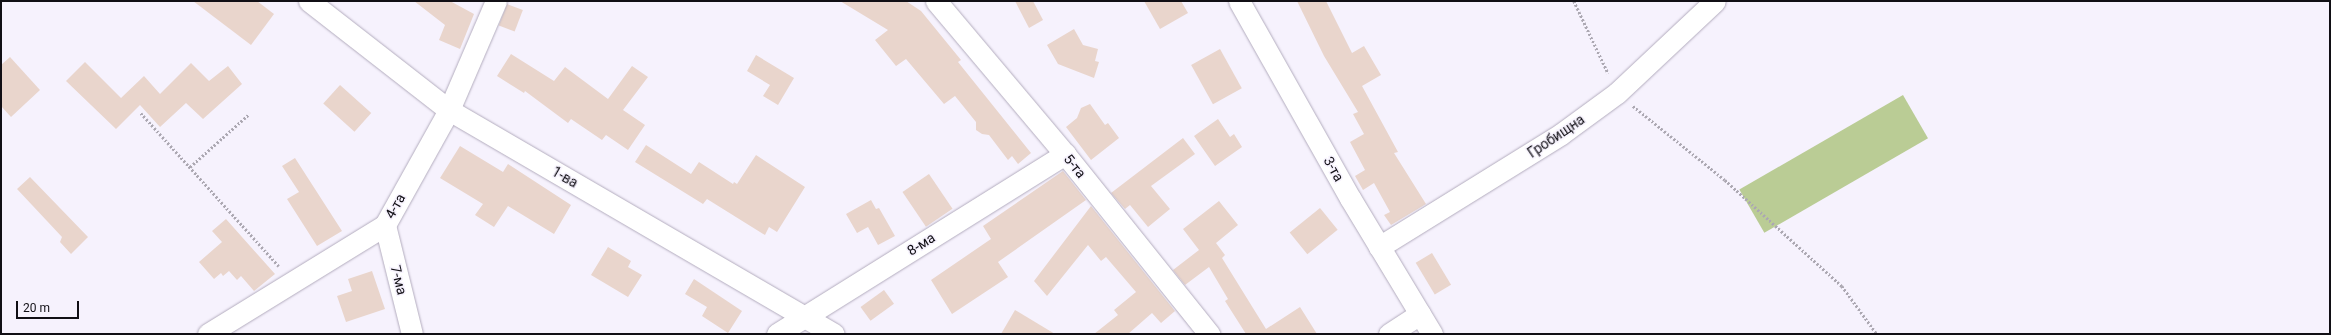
<!DOCTYPE html>
<meta charset="utf-8">
<style>
body{margin:0}
#map{position:relative;width:2331px;height:335px;overflow:hidden;background:#f6f2fd;font-family:Roboto,sans-serif}
div>[style]{position:absolute}
.green>*{inset:0;background:#bacc95;transform-origin:0 0}
.building>*{inset:0;background:#e9d5cc;transform-origin:0 0}
.path>*{height:2.5px;margin-top:-1.25px;transform-origin:0;background:repeating-linear-gradient(90deg,#aca8b2 0 2px,transparent 0 4px)}
.roads{filter:drop-shadow(0 0 1px #b3acbe) drop-shadow(0 0 1px #b3acbe)}
.street>*{height:21px;margin:-10.5px;padding:0 10.5px;transform-origin:10.5px;border-radius:10.5px;background:#fff}
span{translate:-50% -50%;white-space:nowrap;text-align:center;line-height:1.15;-webkit-text-stroke:3px #f6f2fd;paint-order:stroke}
.street-label{font-size:14px;color:#110f15}
.frame{position:absolute;inset:0;border:2px solid #110f15;pointer-events:none}
.scale{position:absolute;left:16px;top:301px;width:63px;height:18px;box-sizing:border-box;border:2px solid #110f15;border-top:0;padding-left:5px;font-size:12px;line-height:14px;white-space:nowrap;color:#110f15;-webkit-text-stroke:3px #f6f2fd;paint-order:stroke}
</style>
<div id="map">
<div class="green">
<i style="left:1903px;top:95px;width:50px;height:189px;rotate:60deg"></i>
</div>
<div class="building">
<i style="clip-path:polygon(193px 1px,257px 1px,274px 14px,251px 45px)"></i>
<i style="clip-path:polygon(414px 1px,450px 1px,474px 14px,460px 49px,439px 40px,445px 25px)"></i>
<i style="clip-path:polygon(840px 1px,906px 1px,921px 11px,961px 60px,958px 62px,1031px 153px,1018px 164px,1012px 156px,1008px 160px,989px 135px,982px 134px,976px 130px,976px 122px,955px 96px,944px 104px,906px 59px,896px 66px,875px 40px,888px 30px)"></i>
<i style="clip-path:polygon(1015px 1px,1033px 1px,1043px 20px,1029px 28px)"></i>
<i style="clip-path:polygon(1144px 1px,1181px 1px,1188px 13px,1160px 29px)"></i>
<i style="clip-path:polygon(1297px 1px,1326px 1px,1352px 53px,1364px 46px,1381px 75px,1362px 86px,1398px 152px,1394px 153px,1426px 204px,1391px 225px,1384px 215px,1390px 212px,1374px 183px,1363px 190px,1355px 176px,1365px 170px,1350px 142px,1364px 134px,1353px 114px,1358px 112px,1324px 56px)"></i>
<i style="left:507px;top:4px;width:17px;height:23px;rotate:21deg"></i>
<i style="clip-path:polygon(1074px 29px,1083px 45px,1098px 49px,1095px 61px,1099px 62px,1094px 78px,1058px 64px,1047px 45px)"></i>
<i style="left:1220px;top:49px;width:45px;height:33px;rotate:61deg"></i>
<i style="clip-path:polygon(511px 54px,554px 81px,565px 67px,608px 99px,632px 66px,648px 77px,623px 110px,645px 125px,628px 150px,606px 135px,602px 140px,571px 119px,568px 123px,525px 91px,524px 93px,497px 76px)"></i>
<i style="clip-path:polygon(756px 55px,794px 78px,778px 105px,763px 96px,770px 85px,747px 71px)"></i>
<i style="clip-path:polygon(10px 57px,40px 90px,11px 117px,1px 106px,1px 65px)"></i>
<i style="clip-path:polygon(85px 62px,121px 98px,144px 76px,160px 94px,191px 63px,209px 81px,228px 66px,242px 84px,203px 119px,186px 103px,160px 127px,140px 105px,116px 129px,66px 81px)"></i>
<i style="left:340px;top:85px;width:42px;height:25px;rotate:42deg"></i>
<i style="clip-path:polygon(1090px 104px,1105px 125px,1108px 123px,1119px 138px,1091px 160px,1066px 127px,1077px 118px,1081px 108px)"></i>
<i style="clip-path:polygon(1218px 119px,1230px 137px,1234px 134px,1242px 147px,1215px 166px,1194px 136px)"></i>
<i style="clip-path:polygon(1183px 138px,1195px 154px,1151px 186px,1170px 209px,1148px 227px,1130px 205px,1125px 209px,1111px 193px)"></i>
<i style="clip-path:polygon(646px 145px,691px 174px,699px 162px,733px 184px,734px 182px,737px 184px,756px 155px,805px 187px,777px 232px,769px 227px,765px 235px,707px 199px,703px 204px,635px 162px)"></i>
<i style="clip-path:polygon(460px 146px,503px 172px,508px 164px,571px 205px,554px 234px,508px 206px,494px 227px,475px 215px,483px 204px,440px 178px)"></i>
<i style="clip-path:polygon(295px 158px,342px 231px,317px 246px,287px 199px,299px 192px,282px 166px)"></i>
<i style="clip-path:polygon(1063px 171px,1086px 200px,998px 262px,1008px 277px,952px 314px,931px 280px,991px 239px,983px 226px)"></i>
<i style="left:929px;top:174px;width:42px;height:32px;rotate:56deg"></i>
<i style="clip-path:polygon(30px 177px,88px 237px,71px 254px,60px 242px,62px 237px,17px 189px)"></i>
<i style="clip-path:polygon(871px 200px,876px 209px,879px 208px,895px 236px,878px 245px,868px 227px,857px 233px,846px 214px)"></i>
<i style="clip-path:polygon(1219px 201px,1238px 225px,1216px 243px,1225px 255px,1222px 258px,1266px 329px,1300px 307px,1317px 334px,1246px 334px,1225px 301px,1228px 299px,1209px 267px,1185px 285px,1173px 270px,1199px 250px,1183px 229px)"></i>
<i style="clip-path:polygon(1091px 206px,1175px 311px,1161px 323px,1152px 313px,1128px 334px,1094px 334px,1118px 315px,1114px 310px,1136px 292px,1106px 257px,1101px 261px,1088px 245px,1047px 296px,1034px 281px)"></i>
<i style="left:1320px;top:208px;width:28px;height:39px;rotate:51deg"></i>
<i style="clip-path:polygon(226px 219px,275px 274px,254px 291px,241px 276px,237px 280px,229px 271px,223px 276px,221px 273px,214px 279px,199px 262px,222px 242px,212px 231px)"></i>
<i style="clip-path:polygon(608px 247px,631px 261px,628px 267px,642px 275px,628px 297px,591px 275px)"></i>
<i style="left:1432px;top:253px;width:37px;height:19px;rotate:59deg"></i>
<i style="clip-path:polygon(372px 271px,385px 309px,346px 322px,337px 296px,352px 291px,348px 279px)"></i>
<i style="clip-path:polygon(694px 279px,742px 311px,728px 333px,702px 316px,707px 307px,685px 294px)"></i>
<i style="left:884px;top:290px;width:17px;height:29px;rotate:54deg"></i>
<i style="clip-path:polygon(1015px 310px,1055px 334px,1001px 334px)"></i>
</div>
<div class="path">
<i style="left:1574px;top:1px;width:80px;rotate:64.7deg"></i>
<i style="left:1633px;top:106px;width:118px;rotate:38.8deg"></i>
<i style="left:1725px;top:180px;width:158px;rotate:42.2deg"></i>
<i style="left:1842px;top:286px;width:59px;rotate:53.9deg"></i>
<i style="left:141px;top:113px;width:206px;rotate:48deg"></i>
<i style="left:190px;top:167px;width:78px;rotate:-41.9deg"></i>
</div>
<div class="roads">
<div class="street">
<i style="left:309px;top:1px;width:177px;rotate:37.9deg"></i>
<i style="left:449px;top:110px;width:445px;rotate:30.2deg"></i>
<i style="left:936px;top:1px;width:200px;rotate:49.9deg"></i>
<i style="left:1065px;top:154px;width:231px;rotate:51.3deg"></i>
<i style="left:1239px;top:1px;width:226px;rotate:60.6deg"></i>
<i style="left:1350px;top:198px;width:159px;rotate:58.9deg"></i>
<i style="left:385px;top:225px;width:112px;rotate:76.1deg"></i>
<i style="left:1379px;top:247px;width:214px;rotate:-31.8deg"></i>
<i style="left:1561px;top:134px;width:69px;rotate:-36.2deg"></i>
<i style="left:1617px;top:93px;width:134px;rotate:-43.2deg"></i>
<i style="left:208px;top:334px;width:208px;rotate:-31.6deg"></i>
<i style="left:385px;top:225px;width:132px;rotate:-60.9deg"></i>
<i style="left:449px;top:110px;width:119px;rotate:-66.7deg"></i>
<i style="left:777px;top:334px;width:340px;rotate:-32deg"></i>
<i style="left:1389px;top:334px;width:37px;rotate:-33deg"></i>
</div>
</div>
<div class="street-label">
<span style="left:1556px;top:136px;rotate:-34deg">Гробищна</span>
<span style="left:1075px;top:166px;rotate:51deg">5-та</span>
<span style="left:1334px;top:169px;rotate:61deg">3-та</span>
<span style="left:565px;top:177px;rotate:30deg">1-ва</span>
<span style="left:395px;top:206px;rotate:-61deg">4-та</span>
<span style="left:921px;top:244px;rotate:-32deg">8-ма</span>
<span style="left:399px;top:280px;rotate:76deg">7-ма</span>
</div>
<div class="frame"></div>
<div class="scale">20 m</div>
</div>
